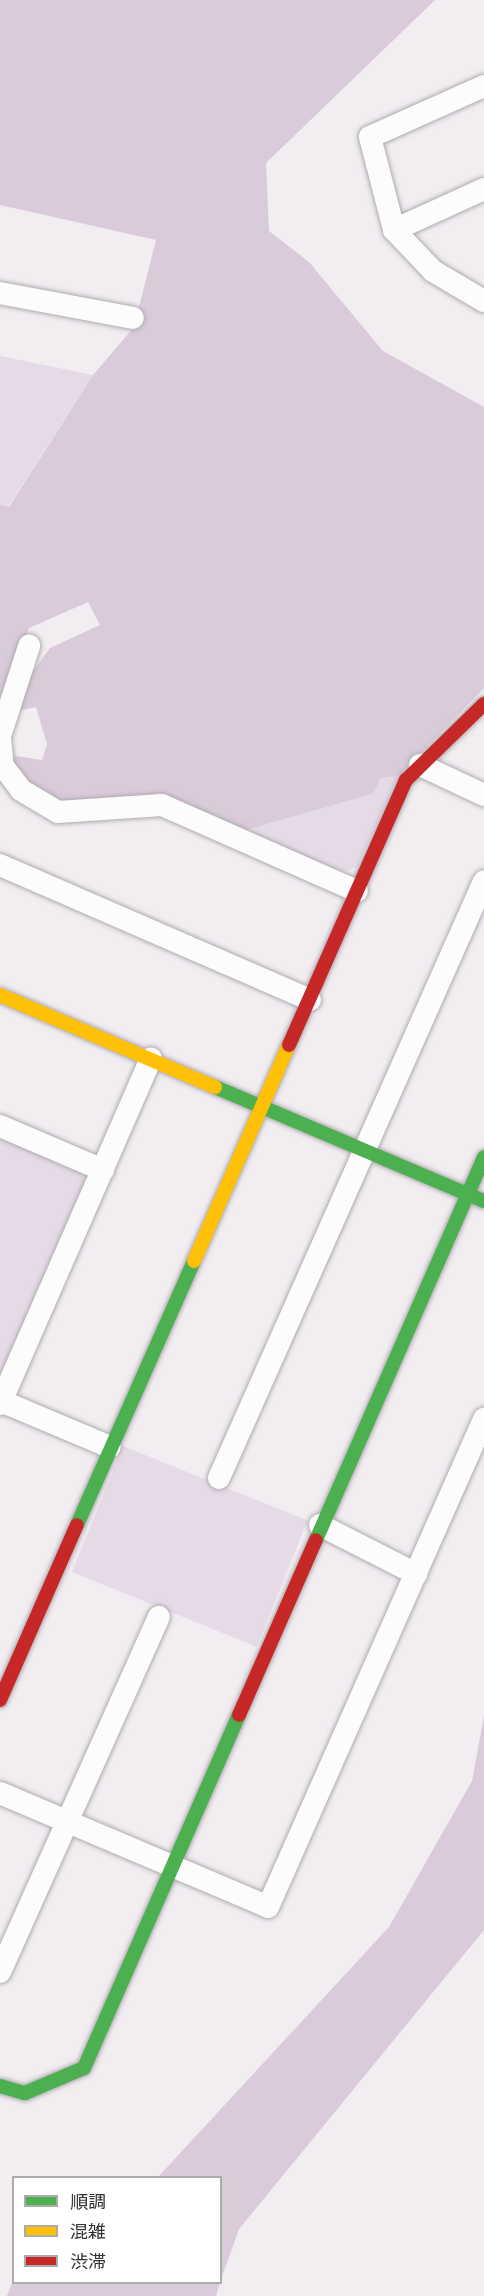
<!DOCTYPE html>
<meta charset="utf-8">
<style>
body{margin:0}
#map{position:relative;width:484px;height:2296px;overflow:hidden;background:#f1edf1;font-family:Overpass,"Noto Sans JP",sans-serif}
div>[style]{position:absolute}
.green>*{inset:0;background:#e5dbe7;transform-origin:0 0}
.forest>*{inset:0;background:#dacbdb}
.roads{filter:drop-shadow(0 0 2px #afacaf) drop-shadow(0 0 2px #afacaf)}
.street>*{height:22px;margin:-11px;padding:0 11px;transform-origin:11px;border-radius:11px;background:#fdfcfd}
.fast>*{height:14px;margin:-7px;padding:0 7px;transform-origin:7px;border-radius:7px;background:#4caf50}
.slow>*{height:14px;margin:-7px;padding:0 7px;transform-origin:7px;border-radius:7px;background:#ffc107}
.jam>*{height:14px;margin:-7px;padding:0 7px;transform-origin:7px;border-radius:7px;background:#c62828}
span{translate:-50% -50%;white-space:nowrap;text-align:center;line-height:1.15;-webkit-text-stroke:6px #fff;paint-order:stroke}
.legend{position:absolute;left:12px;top:2176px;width:210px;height:108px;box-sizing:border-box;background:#fff;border:2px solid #adacad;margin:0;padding:8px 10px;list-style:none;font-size:18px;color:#333033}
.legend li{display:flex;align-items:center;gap:12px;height:30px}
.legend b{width:30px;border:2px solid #adacad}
</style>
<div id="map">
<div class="green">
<i style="clip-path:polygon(0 356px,93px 375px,8px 507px,0 505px)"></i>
<i style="clip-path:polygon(398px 776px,357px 867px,340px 873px,246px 830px,373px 794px,381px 778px)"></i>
<i style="clip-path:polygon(0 1136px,80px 1172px,87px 1186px,0 1383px)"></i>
<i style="left:123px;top:1446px;width:199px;height:136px;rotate:22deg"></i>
</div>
<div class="forest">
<i style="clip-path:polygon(0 0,435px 0,266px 163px,269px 231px,309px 262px,383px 351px,484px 407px,484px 688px,398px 776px,381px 778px,373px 794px,246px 830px,160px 793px,68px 805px,31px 786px,15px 766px,10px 755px,42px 760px,47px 744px,36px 707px,14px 712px,25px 682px,50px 648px,100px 625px,88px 602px,29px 628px,0 713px,0 505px,9px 507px,93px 375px,134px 327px,156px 240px,0 205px)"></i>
<i style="clip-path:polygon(484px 1716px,484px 1930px,239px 2229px,220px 2282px,220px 2178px,158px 2177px,389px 1927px,472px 1781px)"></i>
<i style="clip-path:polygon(13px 2280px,14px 2282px,220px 2282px,216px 2296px,7px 2296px)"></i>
</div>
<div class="roads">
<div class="street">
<i style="left:484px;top:86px;width:125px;rotate:155.9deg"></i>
<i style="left:370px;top:137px;width:96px;rotate:75.5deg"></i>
<i style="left:394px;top:230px;width:57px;rotate:46.4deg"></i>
<i style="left:433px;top:271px;width:59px;rotate:30.5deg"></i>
<i style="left:394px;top:230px;width:99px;rotate:-24.5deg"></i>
<i style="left:0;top:293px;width:135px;rotate:10.6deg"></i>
<i style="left:0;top:736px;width:95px;rotate:-72.1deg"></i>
<i style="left:0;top:739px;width:27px;rotate:84deg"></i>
<i style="left:3px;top:766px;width:30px;rotate:53deg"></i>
<i style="left:21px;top:790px;width:43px;rotate:30.7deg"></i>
<i style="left:58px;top:812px;width:104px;rotate:-3.9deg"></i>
<i style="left:162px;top:805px;width:213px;rotate:23.8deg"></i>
<i style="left:420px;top:765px;width:71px;rotate:25.1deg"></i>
<i style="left:0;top:865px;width:338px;rotate:23.5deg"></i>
<i style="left:0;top:1126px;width:112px;rotate:23.1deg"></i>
<i style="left:1px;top:1401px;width:118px;rotate:22.9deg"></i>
<i style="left:0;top:1404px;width:377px;rotate:-66.4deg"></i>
<i style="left:219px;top:1478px;width:653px;rotate:-66.06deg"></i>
<i style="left:320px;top:1525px;width:108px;rotate:27deg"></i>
<i style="left:0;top:1793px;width:291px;rotate:23deg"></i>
<i style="left:268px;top:1907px;width:534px;rotate:-66.12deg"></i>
<i style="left:0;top:1972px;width:389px;rotate:-65.9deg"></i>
</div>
<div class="fast">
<i style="left:215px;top:1087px;width:292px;rotate:23deg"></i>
<i style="left:77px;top:1525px;width:289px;rotate:-66.1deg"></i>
<i style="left:316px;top:1540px;width:418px;rotate:-66.3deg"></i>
<i style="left:0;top:2086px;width:26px;rotate:16deg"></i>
<i style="left:25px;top:2093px;width:64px;rotate:-23deg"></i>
<i style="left:84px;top:2068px;width:386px;rotate:-66.3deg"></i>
</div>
<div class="slow">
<i style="left:0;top:995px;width:234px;rotate:23.2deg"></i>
<i style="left:194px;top:1261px;width:236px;rotate:-66.3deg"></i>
</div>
<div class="jam">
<i style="left:289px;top:1045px;width:290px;rotate:-66.2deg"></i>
<i style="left:406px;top:780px;width:109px;rotate:-44.3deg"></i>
<i style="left:0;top:1700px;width:191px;rotate:-66.3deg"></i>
<i style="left:239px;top:1715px;width:191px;rotate:-66.3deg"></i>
</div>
</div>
<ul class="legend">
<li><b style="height:8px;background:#4caf50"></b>順調</li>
<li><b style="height:8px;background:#ffc107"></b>混雑</li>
<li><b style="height:8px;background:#c62828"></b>渋滞</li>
</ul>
</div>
